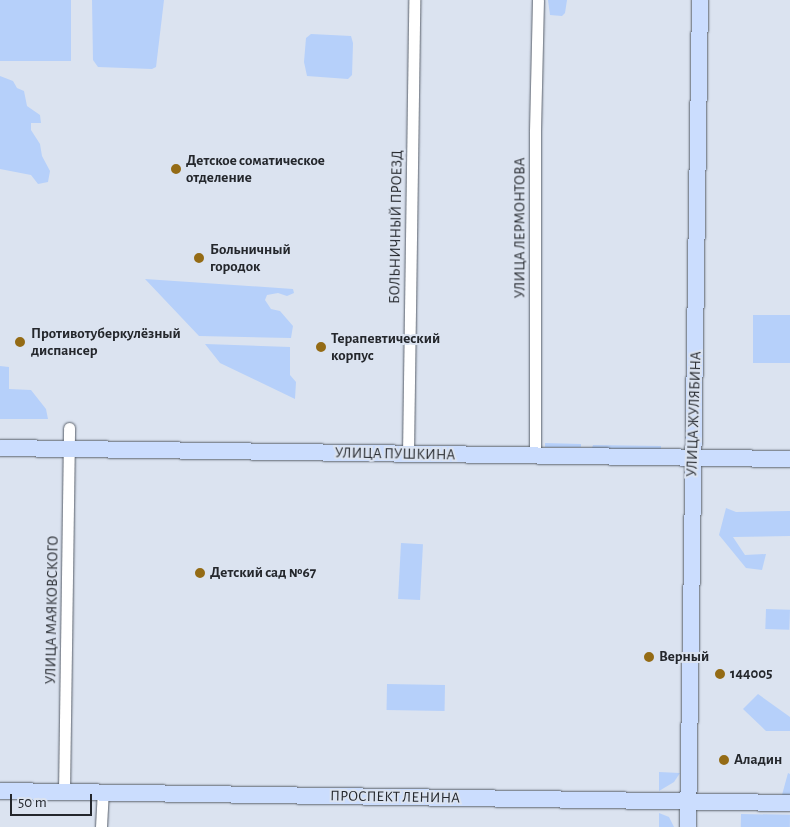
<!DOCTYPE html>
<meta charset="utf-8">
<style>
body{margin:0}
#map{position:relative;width:790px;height:827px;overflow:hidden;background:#dbe3f0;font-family:"Alegreya Sans",sans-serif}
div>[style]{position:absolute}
.green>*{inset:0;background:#b6d0fa;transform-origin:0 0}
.roads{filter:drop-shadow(0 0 1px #585f6a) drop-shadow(0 0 1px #585f6a)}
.street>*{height:11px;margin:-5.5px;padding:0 5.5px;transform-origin:5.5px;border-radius:5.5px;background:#fff}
.secondary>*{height:16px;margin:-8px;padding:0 8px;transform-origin:8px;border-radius:8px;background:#cbddfe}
.dots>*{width:14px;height:14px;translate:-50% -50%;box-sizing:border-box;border:2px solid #dbe3f0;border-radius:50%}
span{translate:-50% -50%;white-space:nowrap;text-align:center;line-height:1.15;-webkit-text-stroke:4px #dbe3f0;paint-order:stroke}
.poi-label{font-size:15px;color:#24272c;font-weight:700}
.left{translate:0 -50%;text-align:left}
.street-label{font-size:15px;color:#24272c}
.scale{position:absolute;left:10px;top:794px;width:82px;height:22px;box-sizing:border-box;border:2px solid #24272c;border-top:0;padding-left:6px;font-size:15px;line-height:18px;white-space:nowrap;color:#24272c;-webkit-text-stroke:4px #dbe3f0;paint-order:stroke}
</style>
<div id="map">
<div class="green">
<i style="left:0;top:0;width:71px;height:61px"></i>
<i style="clip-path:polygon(92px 0,164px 0,156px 67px,152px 69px,98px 67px,93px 60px)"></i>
<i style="clip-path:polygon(548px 0,567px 0,565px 13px,562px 16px,550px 15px)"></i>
<i style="clip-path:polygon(311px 34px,351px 36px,353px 43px,352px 75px,348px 79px,307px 76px,304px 62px,306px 38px)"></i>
<i style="clip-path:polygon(0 76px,13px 81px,17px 88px,24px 91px,27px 106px,40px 115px,41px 123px,31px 123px,31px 130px,40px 144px,42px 156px,50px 171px,48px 182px,38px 184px,31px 175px,0 169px)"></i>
<i style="clip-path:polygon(145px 279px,293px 289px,294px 293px,287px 296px,278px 293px,267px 295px,265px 300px,271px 309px,280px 311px,293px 326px,291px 338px,199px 336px)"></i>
<i style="left:753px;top:315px;width:37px;height:48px"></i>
<i style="clip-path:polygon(205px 344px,290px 347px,290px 375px,296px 382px,295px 399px,220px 363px)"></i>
<i style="clip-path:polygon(0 366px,9px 367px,9px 389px,31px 390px,46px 409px,48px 419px,0 419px)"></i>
<i style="clip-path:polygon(545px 443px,581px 444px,581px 447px,545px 447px)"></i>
<i style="clip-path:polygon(593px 445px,661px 446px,661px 450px,592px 448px)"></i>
<i style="clip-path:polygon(726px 508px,736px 512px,790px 511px,790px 536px,733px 537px,745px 555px,766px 554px,762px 570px,746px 568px,719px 535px)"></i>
<i style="left:401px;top:543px;width:22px;height:56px;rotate:3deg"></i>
<i style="left:766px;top:609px;width:24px;height:20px;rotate:2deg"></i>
<i style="left:387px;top:684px;width:58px;height:26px;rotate:1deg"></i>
<i style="clip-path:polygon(758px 694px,790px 717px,790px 731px,766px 731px,743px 709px)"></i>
<i style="clip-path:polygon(659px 772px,680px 773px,674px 782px,659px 791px)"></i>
<i style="clip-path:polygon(788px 773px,790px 774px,790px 796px,782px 795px)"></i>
<i style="clip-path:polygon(659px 813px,669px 817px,674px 827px,659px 827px)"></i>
<i style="left:741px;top:814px;width:49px;height:13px;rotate:1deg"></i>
</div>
<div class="roads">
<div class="street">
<i style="left:408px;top:454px;width:454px;rotate:-89.2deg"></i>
<i style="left:535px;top:456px;width:325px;rotate:-90deg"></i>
<i style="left:535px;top:131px;width:131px;rotate:-88.7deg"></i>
<i style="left:64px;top:792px;width:364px;rotate:-89.2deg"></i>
<i style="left:101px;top:827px;width:34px;rotate:-87deg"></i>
</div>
<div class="secondary">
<i style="left:0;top:448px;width:790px;rotate:0.8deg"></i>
<i style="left:0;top:791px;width:790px;rotate:0.87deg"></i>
<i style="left:688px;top:827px;width:827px;rotate:-89.17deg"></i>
</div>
</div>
<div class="dots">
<i style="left:176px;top:169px;background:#946b15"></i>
<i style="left:199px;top:258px;background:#946b15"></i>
<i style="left:20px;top:342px;background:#946b15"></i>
<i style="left:321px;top:347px;background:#946b15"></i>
<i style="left:200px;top:573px;background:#946b15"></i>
<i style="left:649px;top:657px;background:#946b15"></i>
<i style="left:720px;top:674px;background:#946b15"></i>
<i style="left:724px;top:760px;background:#946b15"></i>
</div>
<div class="poi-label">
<span class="left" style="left:186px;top:169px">Детское соматическое<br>отделение</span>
<span class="left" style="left:210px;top:258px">Больничный<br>городок</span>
<span class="left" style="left:31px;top:342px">Противотуберкулёзный<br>диспансер</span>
<span class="left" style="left:331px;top:347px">Терапевтический<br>корпус</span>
<span class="left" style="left:210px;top:573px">Детский сад №67</span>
<span class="left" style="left:659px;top:657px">Верный</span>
<span class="left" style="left:730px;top:674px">144005</span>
<span class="left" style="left:734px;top:760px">Аладин</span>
</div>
<div class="street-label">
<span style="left:396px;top:227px;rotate:-89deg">БОЛЬНИЧНЫЙ ПРОЕЗД</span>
<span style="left:520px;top:228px;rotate:-90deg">УЛИЦА ЛЕРМОНТОВА</span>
<span style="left:694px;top:414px;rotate:-88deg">УЛИЦА ЖУЛЯБИНА</span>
<span style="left:395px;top:454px;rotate:1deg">УЛИЦА ПУШКИНА</span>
<span style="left:52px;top:610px;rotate:-89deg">УЛИЦА МАЯКОВСКОГО</span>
<span style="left:395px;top:797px;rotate:1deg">ПРОСПЕКТ ЛЕНИНА</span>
</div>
<div class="scale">50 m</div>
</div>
